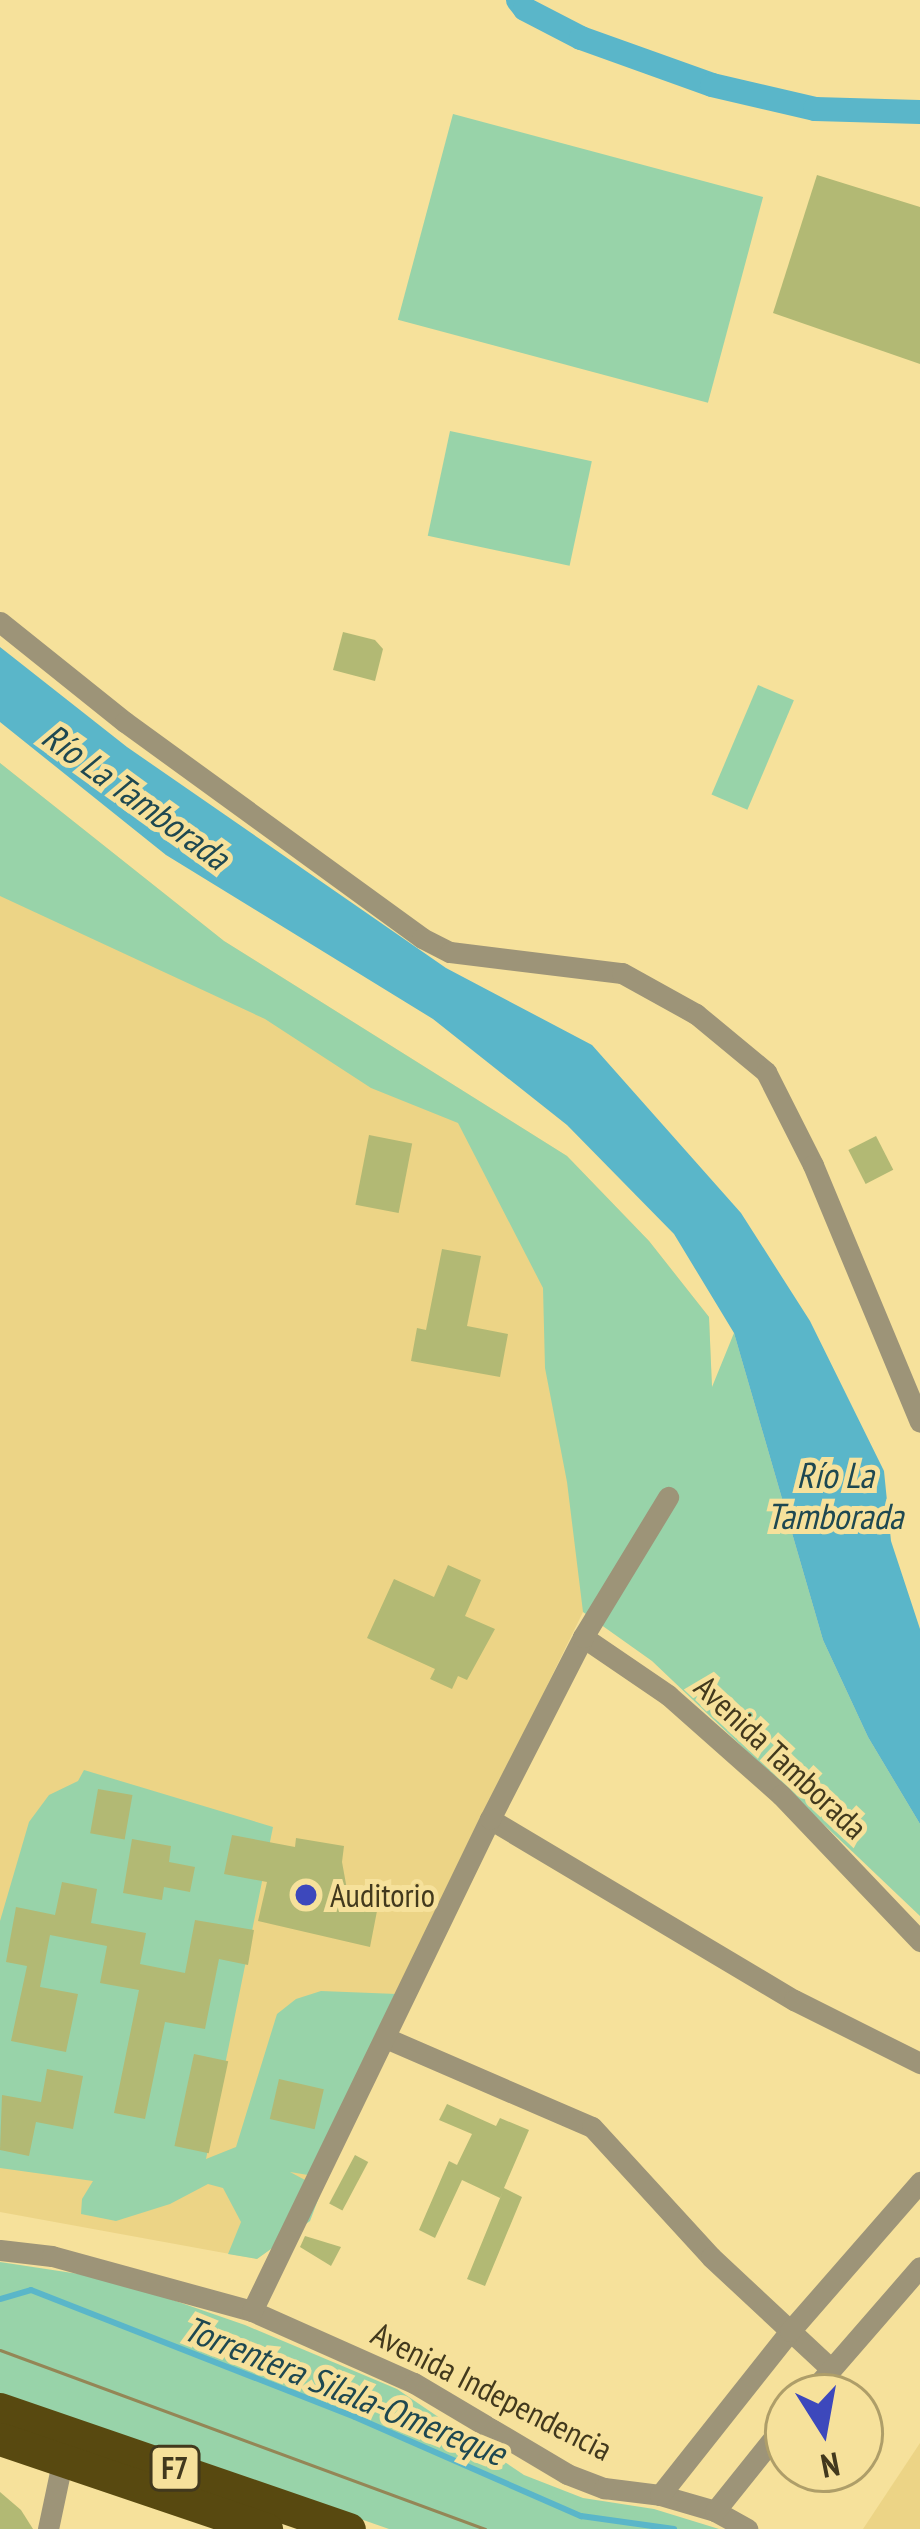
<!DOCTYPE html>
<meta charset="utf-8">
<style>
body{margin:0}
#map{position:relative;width:920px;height:2529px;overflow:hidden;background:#f6e19b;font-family:"PT Sans Narrow",sans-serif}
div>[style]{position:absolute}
.built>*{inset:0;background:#ecd486}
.green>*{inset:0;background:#98d3a9;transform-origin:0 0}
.water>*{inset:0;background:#5ab6c9}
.stream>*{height:6px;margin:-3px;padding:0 3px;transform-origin:3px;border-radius:3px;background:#5ab6c9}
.canal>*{height:24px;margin:-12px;padding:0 12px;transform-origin:12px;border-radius:12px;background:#5ab6c9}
.building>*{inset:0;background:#b2b974;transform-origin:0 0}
.minor>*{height:21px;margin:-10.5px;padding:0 10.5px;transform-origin:10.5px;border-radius:10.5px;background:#9d9478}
.trunk>*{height:33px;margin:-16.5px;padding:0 16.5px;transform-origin:16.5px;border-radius:16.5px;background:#584910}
.tram>*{height:3px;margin:-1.5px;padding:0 1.5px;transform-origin:1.5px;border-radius:1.5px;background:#948656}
.dots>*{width:33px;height:33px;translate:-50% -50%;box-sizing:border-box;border:6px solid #f6e19b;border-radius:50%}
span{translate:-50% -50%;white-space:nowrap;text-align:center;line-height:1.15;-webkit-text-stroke:10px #f6e19b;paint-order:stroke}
.shield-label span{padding:3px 9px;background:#f6e19b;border:3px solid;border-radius:9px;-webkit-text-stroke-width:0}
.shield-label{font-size:30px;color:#42391d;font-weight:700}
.street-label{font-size:33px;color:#42391d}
.poi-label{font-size:33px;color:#42391d}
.left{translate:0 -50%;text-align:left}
.water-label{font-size:36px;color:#1e4851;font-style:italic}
.north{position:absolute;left:764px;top:2373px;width:120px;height:120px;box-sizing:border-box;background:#f6e19b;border:3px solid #ae9e69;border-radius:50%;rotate:169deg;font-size:33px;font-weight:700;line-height:48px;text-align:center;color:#42391d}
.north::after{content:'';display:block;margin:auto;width:42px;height:54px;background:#3d48bc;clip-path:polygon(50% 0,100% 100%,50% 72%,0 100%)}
</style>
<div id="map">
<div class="built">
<i style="clip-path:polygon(0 763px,224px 941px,567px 1156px,649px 1241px,709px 1317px,712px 1391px,583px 1612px,273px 2247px,257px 2259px,0 2212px)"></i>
<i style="clip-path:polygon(920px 2443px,920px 2529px,863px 2529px)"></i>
</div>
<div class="green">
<i style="left:453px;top:114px;width:321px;height:213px;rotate:15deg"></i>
<i style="left:450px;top:431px;width:145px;height:107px;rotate:12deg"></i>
<i style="left:758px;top:685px;width:39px;height:119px;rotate:23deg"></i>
<i style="clip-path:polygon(0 763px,224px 941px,567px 1156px,649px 1241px,709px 1317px,712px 1387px,734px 1333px,823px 1640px,868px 1737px,920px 1824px,920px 1916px,652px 1661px,583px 1612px,567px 1482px,545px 1368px,543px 1288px,458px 1123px,371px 1088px,265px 1019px,0 896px)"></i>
<i style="clip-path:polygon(84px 1770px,273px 1827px,206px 2159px,236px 2147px,277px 2014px,296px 1999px,321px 1991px,397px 1994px,308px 2175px,290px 2172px,322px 2189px,310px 2221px,257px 2259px,228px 2254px,241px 2222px,223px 2188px,208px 2184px,170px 2204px,116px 2221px,81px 2214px,82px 2199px,93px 2181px,0 2168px,0 1921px,29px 1822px,49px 1795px,78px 1781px)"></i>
<i style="clip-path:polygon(0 2262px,112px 2279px,245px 2325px,397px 2389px,524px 2475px,583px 2498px,654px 2509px,719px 2529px,389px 2529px,0 2393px)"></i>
</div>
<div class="water">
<i style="clip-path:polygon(0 647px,127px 747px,446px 968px,592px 1045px,741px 1213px,810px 1321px,884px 1471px,891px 1541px,920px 1629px,920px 1824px,868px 1737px,823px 1640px,734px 1333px,674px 1234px,567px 1125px,433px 1019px,166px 855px,0 722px)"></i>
</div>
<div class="stream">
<i style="left:0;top:2299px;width:32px;rotate:-16deg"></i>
<i style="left:31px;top:2290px;width:348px;rotate:21.4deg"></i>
<i style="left:355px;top:2417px;width:247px;rotate:23.7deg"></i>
<i style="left:581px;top:2516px;width:94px;rotate:8deg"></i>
</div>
<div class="canal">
<i style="left:518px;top:0;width:11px;rotate:52deg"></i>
<i style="left:525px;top:9px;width:63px;rotate:27.4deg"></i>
<i style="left:581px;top:38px;width:139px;rotate:19.7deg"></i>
<i style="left:712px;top:85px;width:106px;rotate:13.1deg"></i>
<i style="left:815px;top:109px;width:105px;rotate:1.6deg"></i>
</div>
<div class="building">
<i style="clip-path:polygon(817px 175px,920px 207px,920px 364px,773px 313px)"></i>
<i style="clip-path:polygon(343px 632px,375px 640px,383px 649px,375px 681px,333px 670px)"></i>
<i style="left:369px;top:1135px;width:44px;height:71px;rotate:11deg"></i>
<i style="left:876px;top:1136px;width:38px;height:31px;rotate:63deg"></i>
<i style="clip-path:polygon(442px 1249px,481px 1256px,467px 1326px,508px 1334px,500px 1377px,411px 1361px,417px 1328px,426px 1330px)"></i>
<i style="clip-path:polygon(448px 1565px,481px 1580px,465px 1616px,495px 1629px,467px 1680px,458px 1676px,452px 1689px,430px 1679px,435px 1669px,367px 1638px,394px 1579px,434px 1597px)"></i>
<i style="left:98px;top:1789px;width:35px;height:45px;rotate:10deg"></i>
<i style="clip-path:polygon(232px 1835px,295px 1847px,296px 1838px,344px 1846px,342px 1862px,350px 1906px,377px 1911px,370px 1947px,258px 1921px,267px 1882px,224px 1874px)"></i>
<i style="clip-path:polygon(132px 1839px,171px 1846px,169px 1862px,195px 1867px,190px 1892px,164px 1887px,162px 1900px,123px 1893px)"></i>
<i style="clip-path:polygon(62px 1882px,97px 1889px,91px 1923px,146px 1933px,140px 1964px,185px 1973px,195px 1920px,254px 1930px,248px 1965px,219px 1959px,205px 2029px,165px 2022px,145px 2119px,114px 2113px,139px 1990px,100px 1983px,107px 1946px,50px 1935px,40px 1987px,78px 1994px,66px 2052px,11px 2041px,27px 1966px,6px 1962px,16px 1907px,55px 1915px)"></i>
<i style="left:194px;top:2054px;width:35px;height:94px;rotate:12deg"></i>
<i style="clip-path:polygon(47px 2069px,83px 2076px,73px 2129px,36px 2122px,29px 2156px,0 2150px,2px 2095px,41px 2102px)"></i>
<i style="left:279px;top:2079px;width:46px;height:41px;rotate:13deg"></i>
<i style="clip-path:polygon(447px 2104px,496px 2126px,500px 2118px,529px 2130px,504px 2188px,522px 2197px,485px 2286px,467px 2279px,503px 2191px,500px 2198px,462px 2180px,435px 2238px,419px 2230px,449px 2161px,457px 2165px,472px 2134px,439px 2120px)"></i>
<i style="left:355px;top:2155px;width:15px;height:55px;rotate:28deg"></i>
<i style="clip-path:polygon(305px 2236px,341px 2247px,331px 2266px,300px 2247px)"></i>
<i style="clip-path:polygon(0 2492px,21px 2510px,33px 2529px,0 2529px)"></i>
</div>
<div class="minor">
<i style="left:0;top:622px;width:160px;rotate:38.7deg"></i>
<i style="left:125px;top:722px;width:367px;rotate:36deg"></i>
<i style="left:422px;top:938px;width:31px;rotate:27deg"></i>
<i style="left:450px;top:952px;width:173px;rotate:7deg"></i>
<i style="left:622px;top:973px;width:85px;rotate:29deg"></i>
<i style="left:696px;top:1014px;width:91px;rotate:39.6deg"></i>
<i style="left:766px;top:1072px;width:104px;rotate:63.2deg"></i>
<i style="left:813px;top:1165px;width:278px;rotate:67.4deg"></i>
<i style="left:583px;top:1637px;width:103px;rotate:34.3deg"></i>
<i style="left:668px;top:1695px;width:151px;rotate:41.5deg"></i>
<i style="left:781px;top:1795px;width:202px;rotate:46.4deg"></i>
<i style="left:490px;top:1819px;width:354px;rotate:30.8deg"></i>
<i style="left:794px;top:2000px;width:141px;rotate:26.6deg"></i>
<i style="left:386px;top:2038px;width:224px;rotate:23.4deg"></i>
<i style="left:592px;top:2127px;width:176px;rotate:47.5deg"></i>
<i style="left:711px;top:2257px;width:163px;rotate:43deg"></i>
<i style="left:0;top:2250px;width:52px;rotate:6.6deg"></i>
<i style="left:52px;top:2256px;width:207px;rotate:15.4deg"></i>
<i style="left:252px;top:2311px;width:177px;rotate:24deg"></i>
<i style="left:414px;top:2383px;width:178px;rotate:30.7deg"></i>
<i style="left:567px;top:2474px;width:40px;rotate:21deg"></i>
<i style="left:604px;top:2488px;width:56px;rotate:7.1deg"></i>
<i style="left:660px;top:2495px;width:57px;rotate:16.2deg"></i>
<i style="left:715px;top:2511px;width:37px;rotate:29deg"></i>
<i style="left:252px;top:2311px;width:547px;rotate:-64.19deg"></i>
<i style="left:490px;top:1819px;width:204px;rotate:-62.9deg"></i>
<i style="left:583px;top:1637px;width:164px;rotate:-58.7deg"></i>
<i style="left:807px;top:2397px;width:172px;rotate:-49deg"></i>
<i style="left:660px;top:2495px;width:209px;rotate:-51.6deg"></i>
<i style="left:790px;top:2331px;width:198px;rotate:-48.9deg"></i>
<i style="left:715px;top:2511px;width:117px;rotate:-51.3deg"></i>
<i style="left:48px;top:2529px;width:73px;rotate:-78.1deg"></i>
</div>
<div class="trunk">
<i style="left:0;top:2409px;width:369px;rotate:19deg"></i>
<i style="left:0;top:2439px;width:281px;rotate:18.7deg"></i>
</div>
<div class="tram">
<i style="left:0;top:2350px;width:517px;rotate:20.26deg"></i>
</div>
<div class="dots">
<i style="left:306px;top:1895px;background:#3d48bc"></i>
</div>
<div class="shield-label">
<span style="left:175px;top:2468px">F7</span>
</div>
<div class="street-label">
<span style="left:781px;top:1757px;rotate:43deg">Avenida Tamborada</span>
<span style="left:492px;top:2391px;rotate:27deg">Avenida Independencia</span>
</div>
<div class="poi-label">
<span class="left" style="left:330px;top:1895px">Auditorio</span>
</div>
<div class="water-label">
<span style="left:136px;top:796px;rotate:36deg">Río La Tamborada</span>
<span style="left:835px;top:1495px">Río La<br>Tamborada</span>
<span style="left:345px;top:2390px;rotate:22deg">Torrentera Silala-Omereque</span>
</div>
<div class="north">N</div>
</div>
